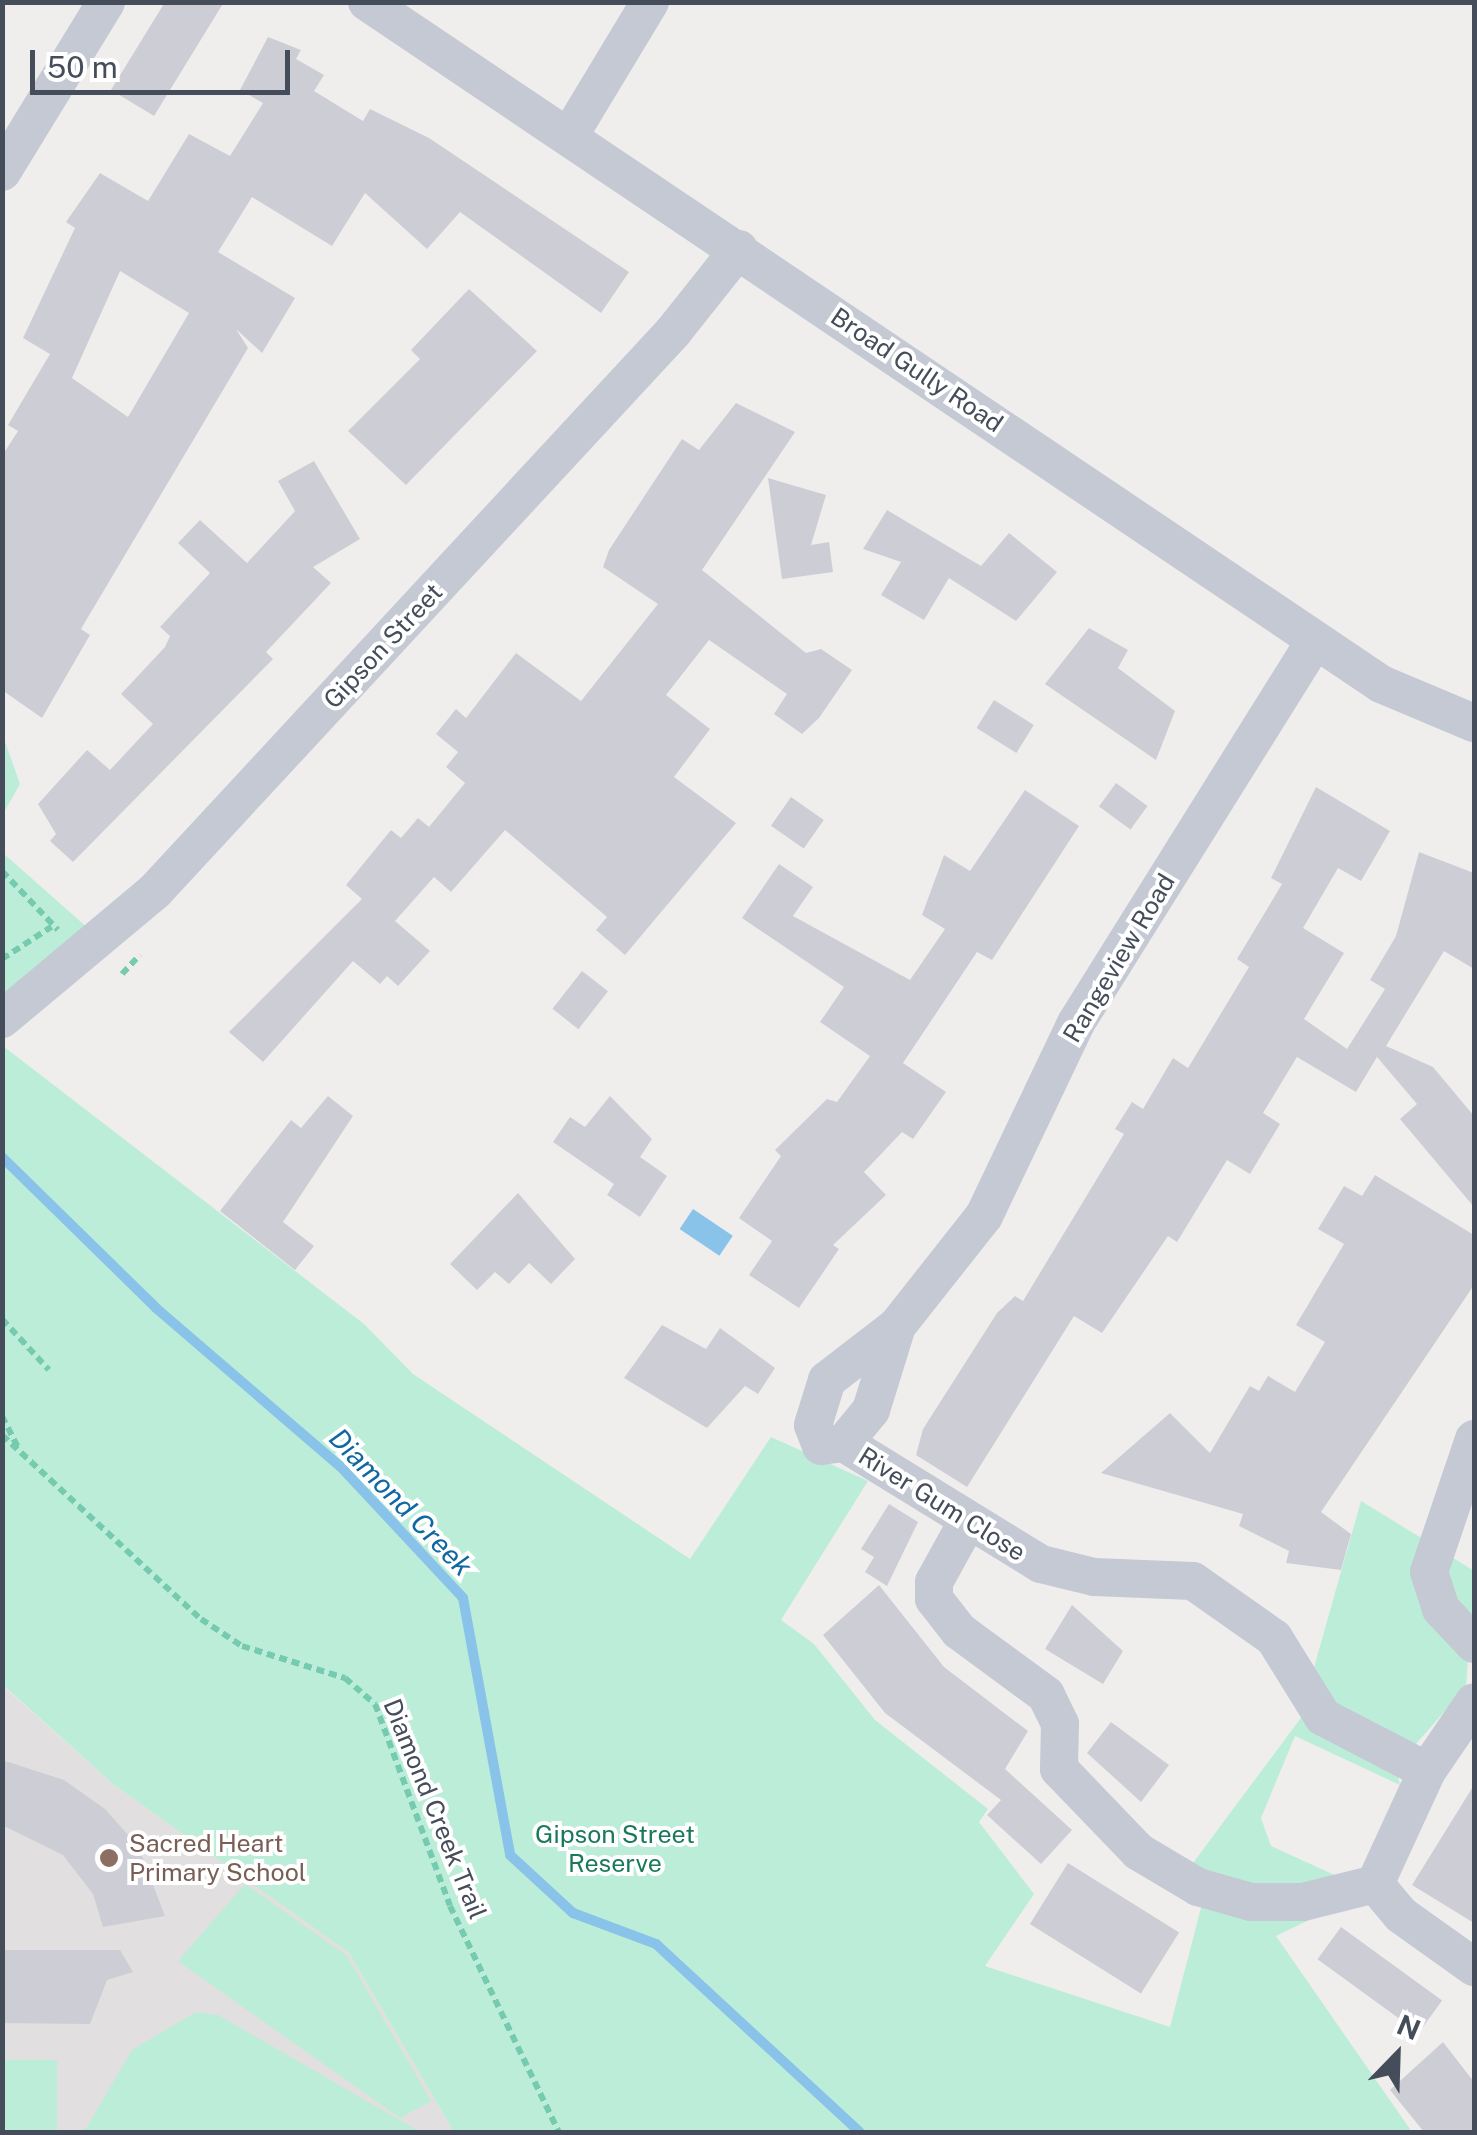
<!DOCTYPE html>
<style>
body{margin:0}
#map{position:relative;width:1477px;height:2135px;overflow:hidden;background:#f0eeed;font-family:"Public Sans",sans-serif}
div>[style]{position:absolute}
.education>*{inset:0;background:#e1dfdf}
.green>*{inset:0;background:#bcedd8;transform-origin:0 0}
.water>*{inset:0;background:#8ac3e9;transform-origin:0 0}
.stream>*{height:10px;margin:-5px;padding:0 5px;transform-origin:5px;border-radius:5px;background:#8ac3e9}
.building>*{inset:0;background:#cdced5;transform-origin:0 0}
.path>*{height:6px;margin-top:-3px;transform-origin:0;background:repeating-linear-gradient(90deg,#75cab0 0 8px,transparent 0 13px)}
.minor>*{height:38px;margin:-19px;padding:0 19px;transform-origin:19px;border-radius:19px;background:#c4c9d4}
.dots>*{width:28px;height:28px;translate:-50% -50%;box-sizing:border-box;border:5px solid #fff;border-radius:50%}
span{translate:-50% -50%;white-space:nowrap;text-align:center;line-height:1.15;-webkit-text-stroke:8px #fff;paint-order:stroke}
.street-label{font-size:25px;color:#464d5a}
.park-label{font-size:25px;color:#19795b}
.education-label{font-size:25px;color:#785e54}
.left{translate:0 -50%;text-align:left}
.water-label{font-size:28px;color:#1068a3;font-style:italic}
.frame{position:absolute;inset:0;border:5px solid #464d5a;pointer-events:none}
.north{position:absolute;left:1347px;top:2005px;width:100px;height:100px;-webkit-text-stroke:8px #fff;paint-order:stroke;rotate:23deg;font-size:28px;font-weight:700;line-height:40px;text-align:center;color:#464d5a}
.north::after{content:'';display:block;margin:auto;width:35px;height:45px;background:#464d5a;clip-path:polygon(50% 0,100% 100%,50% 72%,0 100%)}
.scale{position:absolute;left:30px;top:50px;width:260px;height:45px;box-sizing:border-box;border:5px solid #464d5a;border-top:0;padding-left:12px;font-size:30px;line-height:35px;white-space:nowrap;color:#464d5a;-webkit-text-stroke:8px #fff;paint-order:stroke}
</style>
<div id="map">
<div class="education">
<i style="clip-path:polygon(2px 1685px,113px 1784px,349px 1953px,454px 2132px,3px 2132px)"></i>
</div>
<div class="green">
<i style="clip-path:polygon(2px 733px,20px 784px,3px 814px,2px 814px)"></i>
<i style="clip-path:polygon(3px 853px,90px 930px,3px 1004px)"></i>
<i style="clip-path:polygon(3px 1046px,364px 1324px,413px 1374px,690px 1559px,771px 1437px,868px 1481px,781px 1620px,814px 1644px,875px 1720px,988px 1809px,979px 1822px,1034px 1894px,985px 1966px,1170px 2027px,1203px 1900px,1342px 1904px,1276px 1936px,1412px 2132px,454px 2132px,349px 1953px,113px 1784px,3px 1685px)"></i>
<i style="clip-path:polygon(1361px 1501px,1423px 1539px,1468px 1659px,1466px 1687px,1415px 1745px,1339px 1715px,1313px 1671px)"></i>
<i style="clip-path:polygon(1447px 1554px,1474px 1571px,1474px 1622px,1451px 1598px)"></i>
<i style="clip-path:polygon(1306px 1711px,1397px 1772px,1400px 1785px,1295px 1736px,1261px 1818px,1271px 1846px,1341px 1878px,1363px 1874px,1287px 1894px,1187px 1871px)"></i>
<i style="clip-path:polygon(245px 1884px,347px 1956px,431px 2101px,400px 2118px,178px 1961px)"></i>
<i style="clip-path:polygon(196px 2012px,218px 2015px,420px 2132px,84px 2132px,132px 2050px)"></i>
<i style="left:3px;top:2060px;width:54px;height:72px"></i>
</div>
<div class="water">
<i style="left:693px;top:1209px;width:48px;height:24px;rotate:34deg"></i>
</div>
<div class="stream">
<i style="left:2px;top:1157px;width:216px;rotate:44.4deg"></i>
<i style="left:156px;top:1308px;width:244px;rotate:40.7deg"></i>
<i style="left:341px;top:1467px;width:179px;rotate:47deg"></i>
<i style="left:463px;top:1598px;width:261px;rotate:79.6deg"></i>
<i style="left:510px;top:1855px;width:86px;rotate:42.6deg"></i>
<i style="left:573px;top:1913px;width:89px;rotate:20.5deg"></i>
<i style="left:656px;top:1944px;width:277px;rotate:42.7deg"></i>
</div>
<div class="building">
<i style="clip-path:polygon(165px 2px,224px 2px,154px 116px,111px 90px)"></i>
<i style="clip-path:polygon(evenodd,268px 37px,301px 50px,296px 59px,324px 75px,314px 91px,363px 121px,370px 109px,429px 138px,629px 272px,601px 313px,460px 212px,427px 249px,365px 193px,332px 246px,252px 197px,218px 252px,295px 298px,262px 353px,236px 329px,248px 348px,81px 629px,90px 635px,42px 718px,2px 690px,2px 456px,18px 431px,8px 425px,50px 354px,23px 338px,75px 228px,66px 222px,100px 173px,148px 201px,189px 134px,230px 156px,263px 103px,240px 90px,268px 37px,120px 271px,189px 313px,128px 417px,72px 378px,120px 271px)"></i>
<i style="clip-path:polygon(469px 289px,537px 351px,406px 485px,348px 431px,420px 359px,411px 350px)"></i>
<i style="clip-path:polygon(736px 403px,795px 432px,702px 570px,806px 653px,821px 649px,852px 670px,819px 718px,802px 734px,774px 714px,787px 694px,709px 640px,666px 695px,710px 729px,674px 777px,736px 823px,625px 955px,596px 930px,607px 917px,505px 830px,451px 892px,434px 877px,395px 921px,430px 951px,398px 986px,387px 976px,380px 984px,353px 961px,263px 1062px,229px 1032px,362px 899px,346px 885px,391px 830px,401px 838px,418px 818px,429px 827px,465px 783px,446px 767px,458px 752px,436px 734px,456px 709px,466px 718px,516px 653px,581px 701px,658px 604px,603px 567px,609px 550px,682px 439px,699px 450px)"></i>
<i style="clip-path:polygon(314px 461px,360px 539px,313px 567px,331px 583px,266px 652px,273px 659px,73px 862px,50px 841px,56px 834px,38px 804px,87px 750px,110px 770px,153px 724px,121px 694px,165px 647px,170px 636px,160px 627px,210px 573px,178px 543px,200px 520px,247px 563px,295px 511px,278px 481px)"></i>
<i style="clip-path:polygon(768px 478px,826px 495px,811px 545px,829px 542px,833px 572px,782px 579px)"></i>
<i style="clip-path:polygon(887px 510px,981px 566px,1009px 533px,1057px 572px,1016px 621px,949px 578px,924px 620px,881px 595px,901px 562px,863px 549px)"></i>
<i style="clip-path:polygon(1089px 628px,1128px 650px,1118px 668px,1175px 711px,1156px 760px,1045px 684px)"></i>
<i style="left:994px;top:700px;width:47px;height:33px;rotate:32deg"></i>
<i style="left:1116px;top:783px;width:39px;height:29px;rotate:36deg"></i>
<i style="clip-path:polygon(1316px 787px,1390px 831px,1361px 881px,1338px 868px,1303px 928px,1344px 953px,1304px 1019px,1347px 1049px,1385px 989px,1370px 980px,1396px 936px,1419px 852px,1474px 873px,1474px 969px,1444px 951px,1386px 1046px,1433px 1067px,1474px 1116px,1474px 1207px,1400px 1119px,1417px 1104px,1377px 1057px,1356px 1092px,1297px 1057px,1263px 1113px,1280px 1124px,1250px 1174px,1227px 1160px,1177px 1242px,1168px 1236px,1102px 1333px,1074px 1316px,967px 1487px,916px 1455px,923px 1429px,997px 1313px,1015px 1296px,1023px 1301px,1124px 1134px,1115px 1129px,1132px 1102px,1143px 1109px,1173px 1058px,1188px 1068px,1249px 967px,1237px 959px,1282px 884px,1271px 878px)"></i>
<i style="clip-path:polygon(1025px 790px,1079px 826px,992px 960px,977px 952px,903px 1063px,946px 1092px,913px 1139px,902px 1132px,864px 1172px,886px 1195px,833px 1245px,839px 1249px,799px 1308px,749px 1275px,772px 1241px,739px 1218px,781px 1156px,775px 1150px,827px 1099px,837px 1102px,870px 1056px,820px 1022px,844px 987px,742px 918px,779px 864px,813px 887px,793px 916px,910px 980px,945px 929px,922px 915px,944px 855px,970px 871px)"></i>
<i style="left:791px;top:797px;width:40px;height:35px;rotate:35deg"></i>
<i style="left:582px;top:971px;width:33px;height:48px;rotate:38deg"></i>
<i style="clip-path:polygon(328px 1096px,353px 1116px,283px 1222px,314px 1246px,295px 1270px,220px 1211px,291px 1120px,301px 1128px)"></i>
<i style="clip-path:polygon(610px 1096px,652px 1139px,640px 1157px,667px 1176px,640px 1217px,607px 1195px,614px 1184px,553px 1142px,570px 1117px,585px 1127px)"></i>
<i style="clip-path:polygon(1375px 1175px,1474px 1235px,1474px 1285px,1321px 1512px,1351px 1534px,1341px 1570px,1286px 1563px,1289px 1551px,1239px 1526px,1243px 1514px,1101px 1473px,1170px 1413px,1210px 1453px,1250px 1386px,1259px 1391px,1268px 1376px,1295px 1392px,1325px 1342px,1296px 1325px,1344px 1244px,1318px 1229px,1344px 1186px,1362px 1196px)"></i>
<i style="clip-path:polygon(518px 1193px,575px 1259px,551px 1284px,529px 1263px,509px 1284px,495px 1272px,477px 1290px,450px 1264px)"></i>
<i style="clip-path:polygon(662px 1325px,706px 1349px,720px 1328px,775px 1368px,758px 1394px,745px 1386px,707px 1428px,624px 1378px)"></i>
<i style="clip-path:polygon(889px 1504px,918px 1522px,887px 1586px,865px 1572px,874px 1557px,861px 1549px)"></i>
<i style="clip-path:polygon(879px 1585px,944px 1667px,1028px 1731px,1005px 1769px,1072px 1830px,1041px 1864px,987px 1815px,1001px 1800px,885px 1713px,823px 1635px)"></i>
<i style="clip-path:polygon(1072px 1605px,1123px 1651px,1103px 1684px,1045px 1649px)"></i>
<i style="clip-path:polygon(1111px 1722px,1169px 1765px,1141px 1802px,1087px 1753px)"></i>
<i style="clip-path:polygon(2px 1760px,64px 1780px,105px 1809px,138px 1846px,165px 1916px,103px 1927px,93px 1894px,63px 1855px,2px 1825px)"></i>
<i style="clip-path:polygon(1474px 1785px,1474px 1923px,1412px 1885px)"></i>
<i style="left:1068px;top:1863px;width:131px;height:72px;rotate:32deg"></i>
<i style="left:1341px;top:1927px;width:125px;height:40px;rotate:36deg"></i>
<i style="clip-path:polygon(2px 1950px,120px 1950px,133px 1972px,107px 1980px,90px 2024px,2px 2023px)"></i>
<i style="clip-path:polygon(1443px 2042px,1474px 2082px,1474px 2132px,1424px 2132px,1390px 2090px)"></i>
</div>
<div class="path">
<i style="left:2px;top:871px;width:81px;rotate:46.5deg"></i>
<i style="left:2px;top:959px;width:59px;rotate:-33.1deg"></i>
<i style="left:122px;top:974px;width:26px;rotate:-47deg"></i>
<i style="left:2px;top:1319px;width:69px;rotate:47.3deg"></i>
<i style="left:2px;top:1416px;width:34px;rotate:63deg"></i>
<i style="left:2px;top:1435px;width:271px;rotate:42.8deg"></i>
<i style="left:201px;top:1619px;width:49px;rotate:33.4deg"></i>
<i style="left:242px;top:1646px;width:108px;rotate:17.3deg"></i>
<i style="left:345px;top:1678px;width:40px;rotate:41deg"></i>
<i style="left:375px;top:1704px;width:215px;rotate:69.6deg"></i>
<i style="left:450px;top:1906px;width:251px;rotate:64.3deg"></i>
</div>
<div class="minor">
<i style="left:367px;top:2px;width:1222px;rotate:33.92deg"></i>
<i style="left:1381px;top:684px;width:101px;rotate:22.8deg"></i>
<i style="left:571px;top:133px;width:153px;rotate:-58.9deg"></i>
<i style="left:2px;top:172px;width:199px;rotate:-58.5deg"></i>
<i style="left:2px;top:1019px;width:199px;rotate:-39.9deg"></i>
<i style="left:155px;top:891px;width:762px;rotate:-47.18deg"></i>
<i style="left:673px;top:332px;width:106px;rotate:-51.5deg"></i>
<i style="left:897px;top:1326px;width:88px;rotate:107.2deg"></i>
<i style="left:871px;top:1410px;width:43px;rotate:129.3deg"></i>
<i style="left:844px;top:1443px;width:23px;rotate:173deg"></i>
<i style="left:821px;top:1446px;width:22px;rotate:-111deg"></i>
<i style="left:813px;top:1425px;width:47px;rotate:-72.7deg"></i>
<i style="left:827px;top:1380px;width:88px;rotate:-37.6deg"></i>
<i style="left:897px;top:1326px;width:140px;rotate:-51.7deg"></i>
<i style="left:984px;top:1216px;width:214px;rotate:-64.5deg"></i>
<i style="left:1076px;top:1023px;width:451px;rotate:-58deg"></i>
<i style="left:1474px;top:1439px;width:140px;rotate:108.7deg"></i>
<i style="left:1429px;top:1572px;width:39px;rotate:72deg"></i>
<i style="left:1441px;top:1609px;width:48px;rotate:46.7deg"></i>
<i style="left:844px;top:1443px;width:231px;rotate:31.6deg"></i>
<i style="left:1041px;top:1564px;width:55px;rotate:13.8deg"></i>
<i style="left:1094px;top:1577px;width:99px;rotate:2.3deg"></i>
<i style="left:1193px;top:1581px;width:99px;rotate:35.1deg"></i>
<i style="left:1274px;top:1638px;width:93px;rotate:58.2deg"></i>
<i style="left:1323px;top:1717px;width:117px;rotate:27.4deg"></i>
<i style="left:1427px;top:1771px;width:124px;rotate:114.7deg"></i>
<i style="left:1375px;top:1884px;width:40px;rotate:50deg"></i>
<i style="left:1401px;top:1915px;width:90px;rotate:35.5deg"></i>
<i style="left:966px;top:1524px;width:66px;rotate:118.9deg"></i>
<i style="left:934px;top:1582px;width:17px;rotate:90deg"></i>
<i style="left:934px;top:1599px;width:41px;rotate:52deg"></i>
<i style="left:959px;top:1631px;width:108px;rotate:36.3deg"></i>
<i style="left:1046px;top:1695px;width:32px;rotate:64deg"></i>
<i style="left:1060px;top:1724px;width:45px;rotate:91.3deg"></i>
<i style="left:1059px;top:1769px;width:115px;rotate:46.1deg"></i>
<i style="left:1139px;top:1852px;width:69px;rotate:30.7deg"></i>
<i style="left:1198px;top:1887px;width:55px;rotate:15.8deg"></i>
<i style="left:1251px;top:1902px;width:52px"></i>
<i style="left:1303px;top:1902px;width:74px;rotate:-14deg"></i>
<i style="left:1427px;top:1771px;width:83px;rotate:-55.7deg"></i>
</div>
<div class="dots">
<i style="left:109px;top:1858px;background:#8d6e63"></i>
</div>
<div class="street-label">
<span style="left:917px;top:370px;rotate:34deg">Broad Gully Road</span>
<span style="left:383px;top:646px;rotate:-47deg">Gipson Street</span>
<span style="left:1119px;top:958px;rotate:-59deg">Rangeview Road</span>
<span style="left:942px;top:1504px;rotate:32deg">River Gum Close</span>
<span style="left:435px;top:1809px;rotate:68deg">Diamond Creek Trail</span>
</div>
<div class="park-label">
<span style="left:615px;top:1849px">Gipson Street<br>Reserve</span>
</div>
<div class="education-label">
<span class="left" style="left:129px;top:1858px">Sacred Heart<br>Primary School</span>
</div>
<div class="water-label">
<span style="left:401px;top:1502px;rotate:46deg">Diamond Creek</span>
</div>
<div class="frame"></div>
<div class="north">N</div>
<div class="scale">50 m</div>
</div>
